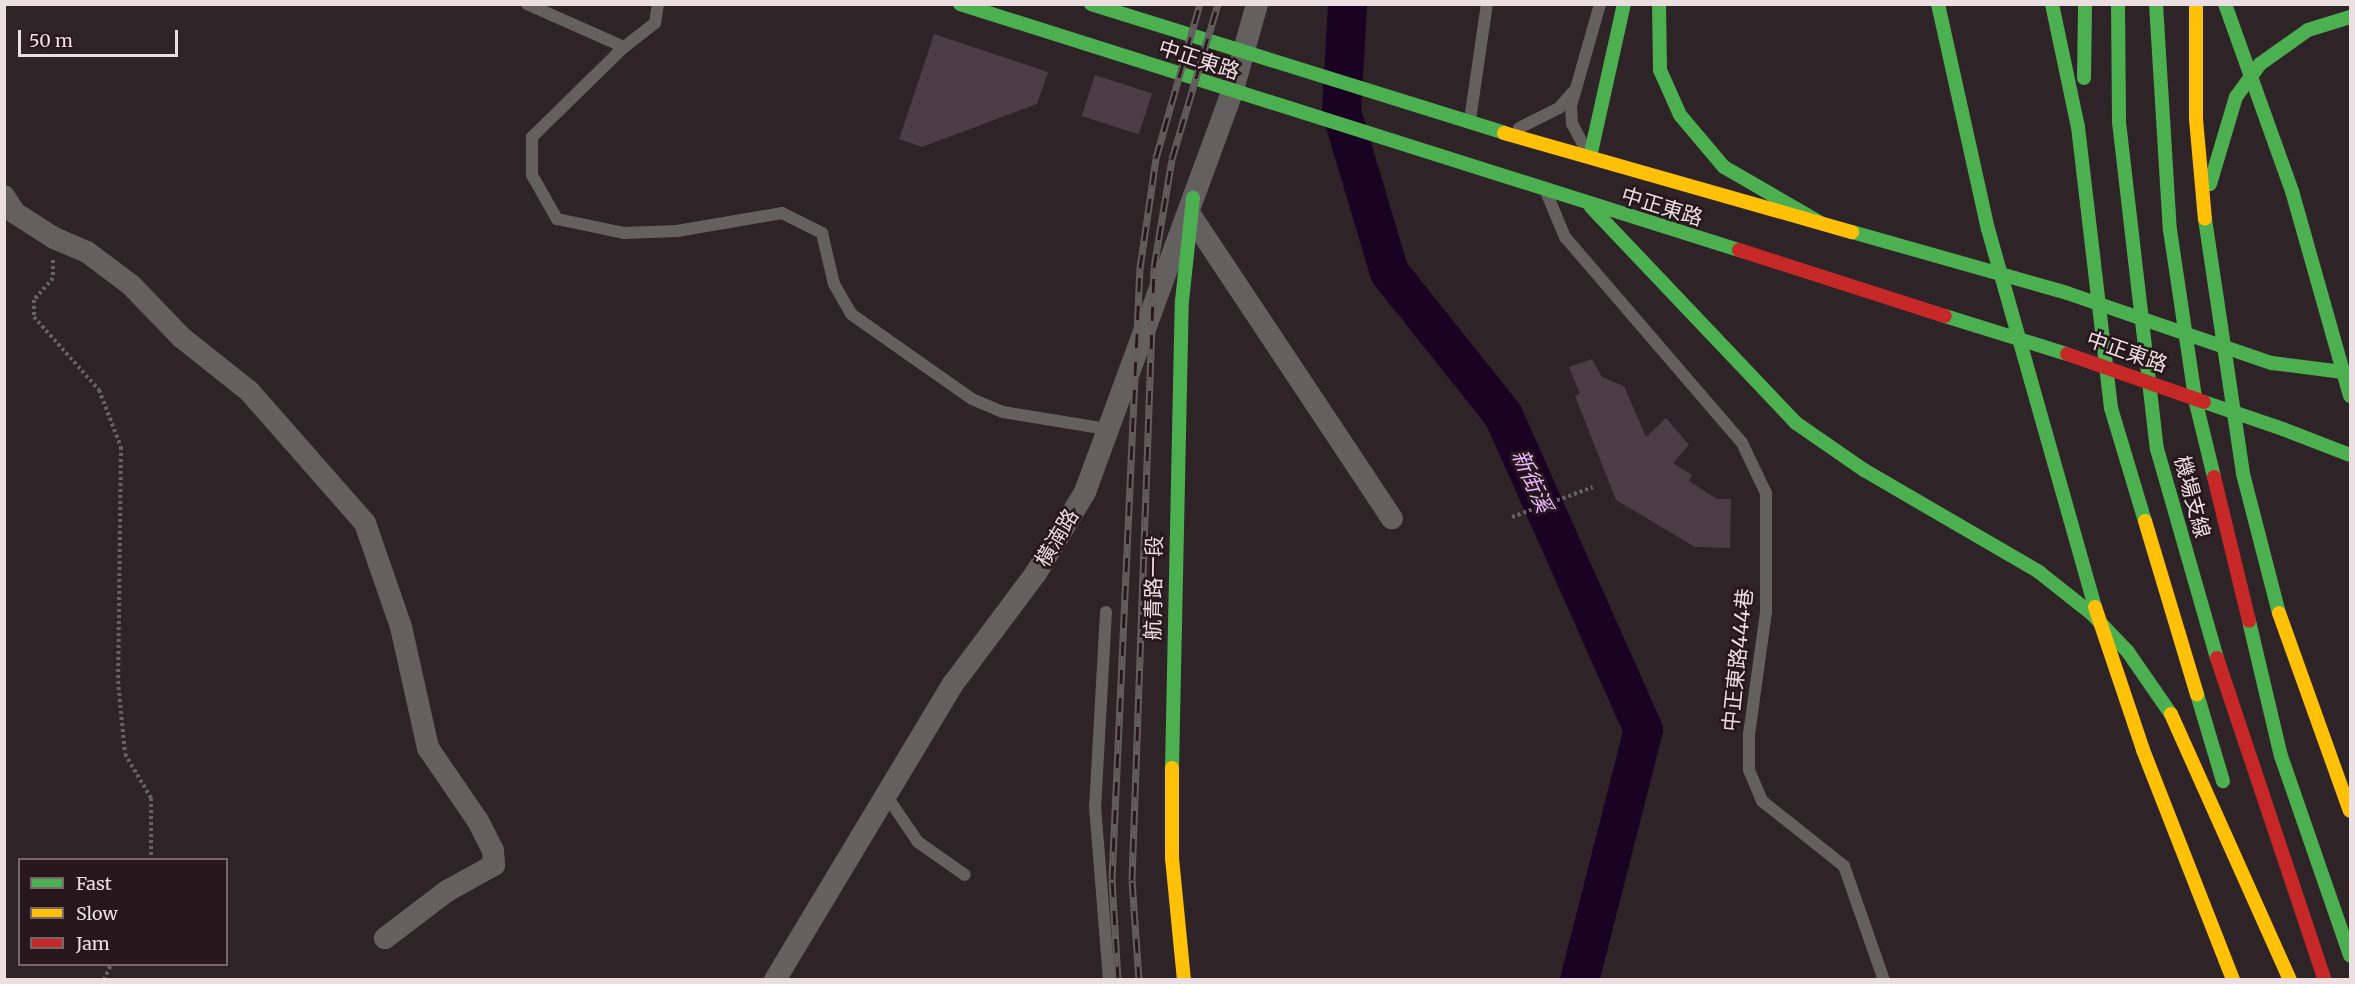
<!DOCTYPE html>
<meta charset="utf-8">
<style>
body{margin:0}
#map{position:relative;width:2355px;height:984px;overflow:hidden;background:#2e2427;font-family:Merriweather,"Noto Sans TC",serif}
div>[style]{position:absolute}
.river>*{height:39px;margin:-19.5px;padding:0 19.5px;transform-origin:19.5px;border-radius:19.5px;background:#1a0322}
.building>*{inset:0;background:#4a3d43;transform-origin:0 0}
.path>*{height:4px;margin-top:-2px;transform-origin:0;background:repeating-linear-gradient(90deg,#666262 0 3px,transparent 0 6px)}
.lane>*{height:12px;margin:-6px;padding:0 6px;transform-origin:6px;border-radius:6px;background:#64605f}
.street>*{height:22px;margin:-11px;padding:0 11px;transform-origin:11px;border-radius:11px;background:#64605f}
.fast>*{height:14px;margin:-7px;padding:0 7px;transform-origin:7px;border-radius:7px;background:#4caf50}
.slow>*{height:14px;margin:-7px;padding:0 7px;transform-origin:7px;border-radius:7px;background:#ffc107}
.jam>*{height:14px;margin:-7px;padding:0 7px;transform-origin:7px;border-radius:7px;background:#c62828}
.rail>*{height:7px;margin-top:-3.5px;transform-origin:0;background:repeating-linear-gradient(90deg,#27171c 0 14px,#645d5e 0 28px);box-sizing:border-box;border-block:2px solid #645d5e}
.fast-bridge>*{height:14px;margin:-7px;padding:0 7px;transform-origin:7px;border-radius:7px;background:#4caf50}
.slow-bridge>*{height:14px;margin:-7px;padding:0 7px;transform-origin:7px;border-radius:7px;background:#ffc107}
.jam-bridge>*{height:14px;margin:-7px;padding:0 7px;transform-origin:7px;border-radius:7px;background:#c62828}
span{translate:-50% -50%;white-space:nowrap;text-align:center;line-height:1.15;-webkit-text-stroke:5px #27171c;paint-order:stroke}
.street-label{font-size:21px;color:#ebdfe2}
.water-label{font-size:22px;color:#ebb7fe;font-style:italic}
.frame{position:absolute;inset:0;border:6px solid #ebdfe2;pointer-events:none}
.legend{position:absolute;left:18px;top:858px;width:210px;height:108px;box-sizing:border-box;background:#27171c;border:2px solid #75676b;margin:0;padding:8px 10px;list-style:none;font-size:18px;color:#ebdfe2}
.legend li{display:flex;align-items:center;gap:12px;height:30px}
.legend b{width:30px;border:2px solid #75676b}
.scale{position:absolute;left:18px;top:30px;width:160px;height:27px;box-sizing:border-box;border:3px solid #ebdfe2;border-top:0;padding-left:8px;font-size:18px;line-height:21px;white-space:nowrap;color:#ebdfe2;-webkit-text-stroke:4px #27171c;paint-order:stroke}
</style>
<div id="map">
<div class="river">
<i style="left:1347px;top:4px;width:107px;rotate:93.2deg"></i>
<i style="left:1341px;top:111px;width:168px;rotate:73.4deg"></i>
<i style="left:1389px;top:272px;width:183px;rotate:51.4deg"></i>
<i style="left:1503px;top:415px;width:344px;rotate:66deg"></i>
<i style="left:1643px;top:729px;width:259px;rotate:104.3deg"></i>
</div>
<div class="building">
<i style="clip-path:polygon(934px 34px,1048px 72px,1037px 104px,922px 147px,899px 139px)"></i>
<i style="left:1095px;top:75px;width:60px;height:43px;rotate:18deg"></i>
<i style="clip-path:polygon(1592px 359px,1602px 377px,1624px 386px,1646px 437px,1666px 418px,1689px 445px,1673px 463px,1692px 475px,1689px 481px,1717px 499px,1731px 499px,1730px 548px,1695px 547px,1616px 500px,1575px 396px,1580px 394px,1569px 367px)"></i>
</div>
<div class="path">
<i style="left:53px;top:260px;width:18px;rotate:90deg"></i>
<i style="left:53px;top:278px;width:29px;rotate:131deg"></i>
<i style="left:34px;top:300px;width:17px;rotate:90deg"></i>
<i style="left:34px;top:317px;width:98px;rotate:48.3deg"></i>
<i style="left:99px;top:390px;width:61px;rotate:68.9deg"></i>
<i style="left:121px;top:447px;width:234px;rotate:90.7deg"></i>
<i style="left:118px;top:681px;width:73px;rotate:84.5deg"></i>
<i style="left:125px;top:754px;width:51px;rotate:59.4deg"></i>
<i style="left:151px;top:798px;width:62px;rotate:90deg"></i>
<i style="left:1512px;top:517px;width:86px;rotate:-20.3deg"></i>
<i style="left:104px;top:980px;width:17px;rotate:-66deg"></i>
</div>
<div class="lane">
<i style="left:527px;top:4px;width:106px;rotate:23.9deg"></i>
<i style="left:658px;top:4px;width:19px;rotate:99deg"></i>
<i style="left:655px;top:23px;width:39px;rotate:142deg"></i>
<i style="left:624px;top:47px;width:129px;rotate:135.6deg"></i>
<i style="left:532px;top:137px;width:38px;rotate:90deg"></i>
<i style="left:532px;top:175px;width:51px;rotate:60.4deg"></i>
<i style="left:557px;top:219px;width:68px;rotate:11.8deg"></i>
<i style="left:624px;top:233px;width:53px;rotate:-2.2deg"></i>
<i style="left:677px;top:231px;width:107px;rotate:-9.7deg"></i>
<i style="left:782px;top:213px;width:45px;rotate:26.6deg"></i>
<i style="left:822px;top:233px;width:52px;rotate:76.8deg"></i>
<i style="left:834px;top:284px;width:34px;rotate:60deg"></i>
<i style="left:851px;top:314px;width:148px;rotate:35.1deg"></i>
<i style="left:972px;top:399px;width:34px;rotate:23deg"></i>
<i style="left:1003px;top:412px;width:105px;rotate:9.3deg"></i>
<i style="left:1470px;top:120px;width:117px;rotate:-81.7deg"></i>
<i style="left:1519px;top:128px;width:45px;rotate:-26.6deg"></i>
<i style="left:1559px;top:108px;width:21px;rotate:-49deg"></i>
<i style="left:1585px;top:148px;width:27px;rotate:-118deg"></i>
<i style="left:1572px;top:124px;width:18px;rotate:-93deg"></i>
<i style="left:1571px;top:106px;width:106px;rotate:-74.1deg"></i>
<i style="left:1547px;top:194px;width:47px;rotate:67.3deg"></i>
<i style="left:1565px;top:237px;width:272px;rotate:49.3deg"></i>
<i style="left:1742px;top:443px;width:55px;rotate:64.4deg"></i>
<i style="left:1766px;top:493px;width:119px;rotate:90deg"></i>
<i style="left:1766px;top:612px;width:123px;rotate:97.9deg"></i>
<i style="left:1749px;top:734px;width:36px;rotate:90deg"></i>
<i style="left:1749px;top:770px;width:34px;rotate:67deg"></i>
<i style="left:1762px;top:801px;width:105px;rotate:38.4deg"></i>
<i style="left:1844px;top:866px;width:121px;rotate:70.7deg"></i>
<i style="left:1106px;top:612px;width:194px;rotate:93.2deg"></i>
<i style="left:1095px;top:806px;width:175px;rotate:85.4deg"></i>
<i style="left:886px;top:795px;width:57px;rotate:55.8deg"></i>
<i style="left:918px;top:842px;width:57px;rotate:35.1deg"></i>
</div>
<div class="street">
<i style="left:4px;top:196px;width:20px;rotate:57deg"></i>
<i style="left:15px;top:213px;width:46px;rotate:32.7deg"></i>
<i style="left:54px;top:238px;width:36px;rotate:23deg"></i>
<i style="left:87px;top:252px;width:55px;rotate:36.9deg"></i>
<i style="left:131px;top:285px;width:72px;rotate:46.1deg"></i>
<i style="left:181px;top:337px;width:87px;rotate:38.5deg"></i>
<i style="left:249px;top:391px;width:176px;rotate:48.7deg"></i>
<i style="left:365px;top:523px;width:110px;rotate:70.9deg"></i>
<i style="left:401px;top:627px;width:124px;rotate:77.4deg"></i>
<i style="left:428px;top:748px;width:88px;rotate:55.6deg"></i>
<i style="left:478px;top:821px;width:33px;rotate:63deg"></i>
<i style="left:493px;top:850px;width:15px;rotate:86deg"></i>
<i style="left:494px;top:865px;width:54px;rotate:151deg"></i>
<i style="left:447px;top:891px;width:78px;rotate:142.8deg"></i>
<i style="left:1191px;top:216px;width:363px;rotate:56.4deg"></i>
<i style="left:775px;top:980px;width:345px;rotate:-59deg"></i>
<i style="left:953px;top:684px;width:139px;rotate:-53.2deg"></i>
<i style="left:1036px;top:573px;width:95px;rotate:-58.8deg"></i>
<i style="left:1085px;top:492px;width:425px;rotate:-69.8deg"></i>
<i style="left:1232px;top:93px;width:92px;rotate:-74.3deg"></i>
</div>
<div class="fast">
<i style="left:960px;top:4px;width:817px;rotate:17.53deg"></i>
<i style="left:1091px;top:4px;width:433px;rotate:17.3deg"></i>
<i style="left:1659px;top:4px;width:66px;rotate:89.1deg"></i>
<i style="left:1660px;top:70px;width:49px;rotate:66deg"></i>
<i style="left:1680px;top:115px;width:68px;rotate:49.8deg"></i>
<i style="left:1724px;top:167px;width:110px;rotate:30.1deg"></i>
<i style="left:2052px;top:4px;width:126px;rotate:78.1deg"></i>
<i style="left:2078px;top:127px;width:283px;rotate:83.3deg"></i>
<i style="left:2111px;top:408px;width:118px;rotate:73.3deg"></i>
<i style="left:2118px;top:4px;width:118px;rotate:89.5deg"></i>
<i style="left:2119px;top:122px;width:329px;rotate:83.4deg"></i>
<i style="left:2157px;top:449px;width:217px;rotate:74deg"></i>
<i style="left:2156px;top:4px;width:226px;rotate:86.5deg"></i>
<i style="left:2170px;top:230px;width:175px;rotate:81.5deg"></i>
<i style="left:2196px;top:403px;width:76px;rotate:76.3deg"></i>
<i style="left:2084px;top:78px;width:74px;rotate:-89.2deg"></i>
<i style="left:1590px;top:157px;width:157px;rotate:-77.5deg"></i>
<i style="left:2210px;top:184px;width:91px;rotate:-73.4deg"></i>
<i style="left:2236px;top:97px;width:41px;rotate:-54deg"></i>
<i style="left:2260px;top:64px;width:59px;rotate:-35.3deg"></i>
<i style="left:2308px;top:30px;width:44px;rotate:-17.2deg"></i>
<i style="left:1591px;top:207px;width:298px;rotate:46.5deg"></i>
<i style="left:1796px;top:423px;width:83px;rotate:34.7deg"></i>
<i style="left:1864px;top:470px;width:203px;rotate:30.2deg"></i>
<i style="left:2039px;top:572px;width:66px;rotate:38.3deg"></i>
<i style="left:2091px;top:613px;width:54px;rotate:46.5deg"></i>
<i style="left:2128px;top:652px;width:75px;rotate:55.3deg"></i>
<i style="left:2205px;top:219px;width:258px;rotate:81.5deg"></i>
<i style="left:2243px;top:474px;width:144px;rotate:75.5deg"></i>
<i style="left:1852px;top:232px;width:223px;rotate:15.8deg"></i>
<i style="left:1945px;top:316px;width:128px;rotate:17.3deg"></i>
<i style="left:2272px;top:363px;width:79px;rotate:7.3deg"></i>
<i style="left:2283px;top:429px;width:72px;rotate:21.2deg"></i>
<i style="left:2249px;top:621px;width:139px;rotate:76.7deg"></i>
<i style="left:2281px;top:756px;width:211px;rotate:70.9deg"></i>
<i style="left:2197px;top:694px;width:91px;rotate:73.4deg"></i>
<i style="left:1172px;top:768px;width:467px;rotate:-88.8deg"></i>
<i style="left:1182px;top:301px;width:104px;rotate:-83.9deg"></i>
</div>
<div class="slow">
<i style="left:2196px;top:4px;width:115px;rotate:90deg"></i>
<i style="left:2196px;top:119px;width:100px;rotate:84.9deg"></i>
<i style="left:1504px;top:133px;width:362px;rotate:15.9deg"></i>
<i style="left:2145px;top:521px;width:181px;rotate:73.3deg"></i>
<i style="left:2279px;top:613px;width:210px;rotate:70.3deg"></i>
<i style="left:2171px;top:714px;width:291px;rotate:65.9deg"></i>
<i style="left:1172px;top:768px;width:90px;rotate:90deg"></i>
<i style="left:1172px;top:858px;width:123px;rotate:84.4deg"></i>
</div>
<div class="jam">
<i style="left:1739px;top:250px;width:216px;rotate:17.8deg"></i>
<i style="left:2214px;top:477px;width:148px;rotate:76.3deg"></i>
<i style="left:2217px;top:658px;width:340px;rotate:71.5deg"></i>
</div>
<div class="rail">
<i style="left:1118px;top:980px;width:101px;rotate:-93.4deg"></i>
<i style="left:1112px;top:879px;width:612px;rotate:-87.38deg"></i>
<i style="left:1140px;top:268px;width:111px;rotate:-81.7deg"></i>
<i style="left:1156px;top:158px;width:160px;rotate:-74.1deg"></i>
<i style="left:1139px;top:980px;width:100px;rotate:-94deg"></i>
<i style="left:1132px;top:880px;width:613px;rotate:-87.94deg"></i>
<i style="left:1154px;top:267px;width:109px;rotate:-80.5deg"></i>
<i style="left:1172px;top:159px;width:162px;rotate:-73.5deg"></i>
</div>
<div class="fast-bridge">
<i style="left:1938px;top:4px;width:230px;rotate:77.5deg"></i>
<i style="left:1988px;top:229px;width:393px;rotate:74.2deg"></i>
<i style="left:2225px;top:4px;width:199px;rotate:70.3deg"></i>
<i style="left:2292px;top:191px;width:213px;rotate:74.2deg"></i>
<i style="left:2067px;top:293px;width:217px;rotate:18.9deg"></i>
<i style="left:2204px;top:402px;width:83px;rotate:18.9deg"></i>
</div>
<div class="slow-bridge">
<i style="left:2095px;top:607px;width:151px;rotate:71.4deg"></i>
<i style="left:2143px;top:750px;width:247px;rotate:68.6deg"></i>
</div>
<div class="jam-bridge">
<i style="left:2067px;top:354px;width:145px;rotate:19.3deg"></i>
</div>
<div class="street-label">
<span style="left:1199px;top:60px;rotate:18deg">中正東路</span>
<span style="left:1662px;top:207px;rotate:17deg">中正東路</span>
<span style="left:2127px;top:352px;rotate:19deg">中正東路</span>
<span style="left:2192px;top:497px;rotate:75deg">機場支線</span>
<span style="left:1057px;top:538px;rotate:-59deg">橫湳路</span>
<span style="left:1154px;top:588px;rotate:-89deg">航青路一段</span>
<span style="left:1738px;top:660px;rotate:-84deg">中正東路444巷</span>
</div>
<div class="water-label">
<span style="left:1532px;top:481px;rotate:66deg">新街溪</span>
</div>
<div class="frame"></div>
<ul class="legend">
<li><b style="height:8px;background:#4caf50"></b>Fast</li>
<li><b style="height:8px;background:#ffc107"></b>Slow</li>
<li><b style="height:8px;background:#c62828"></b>Jam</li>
</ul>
<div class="scale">50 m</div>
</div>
